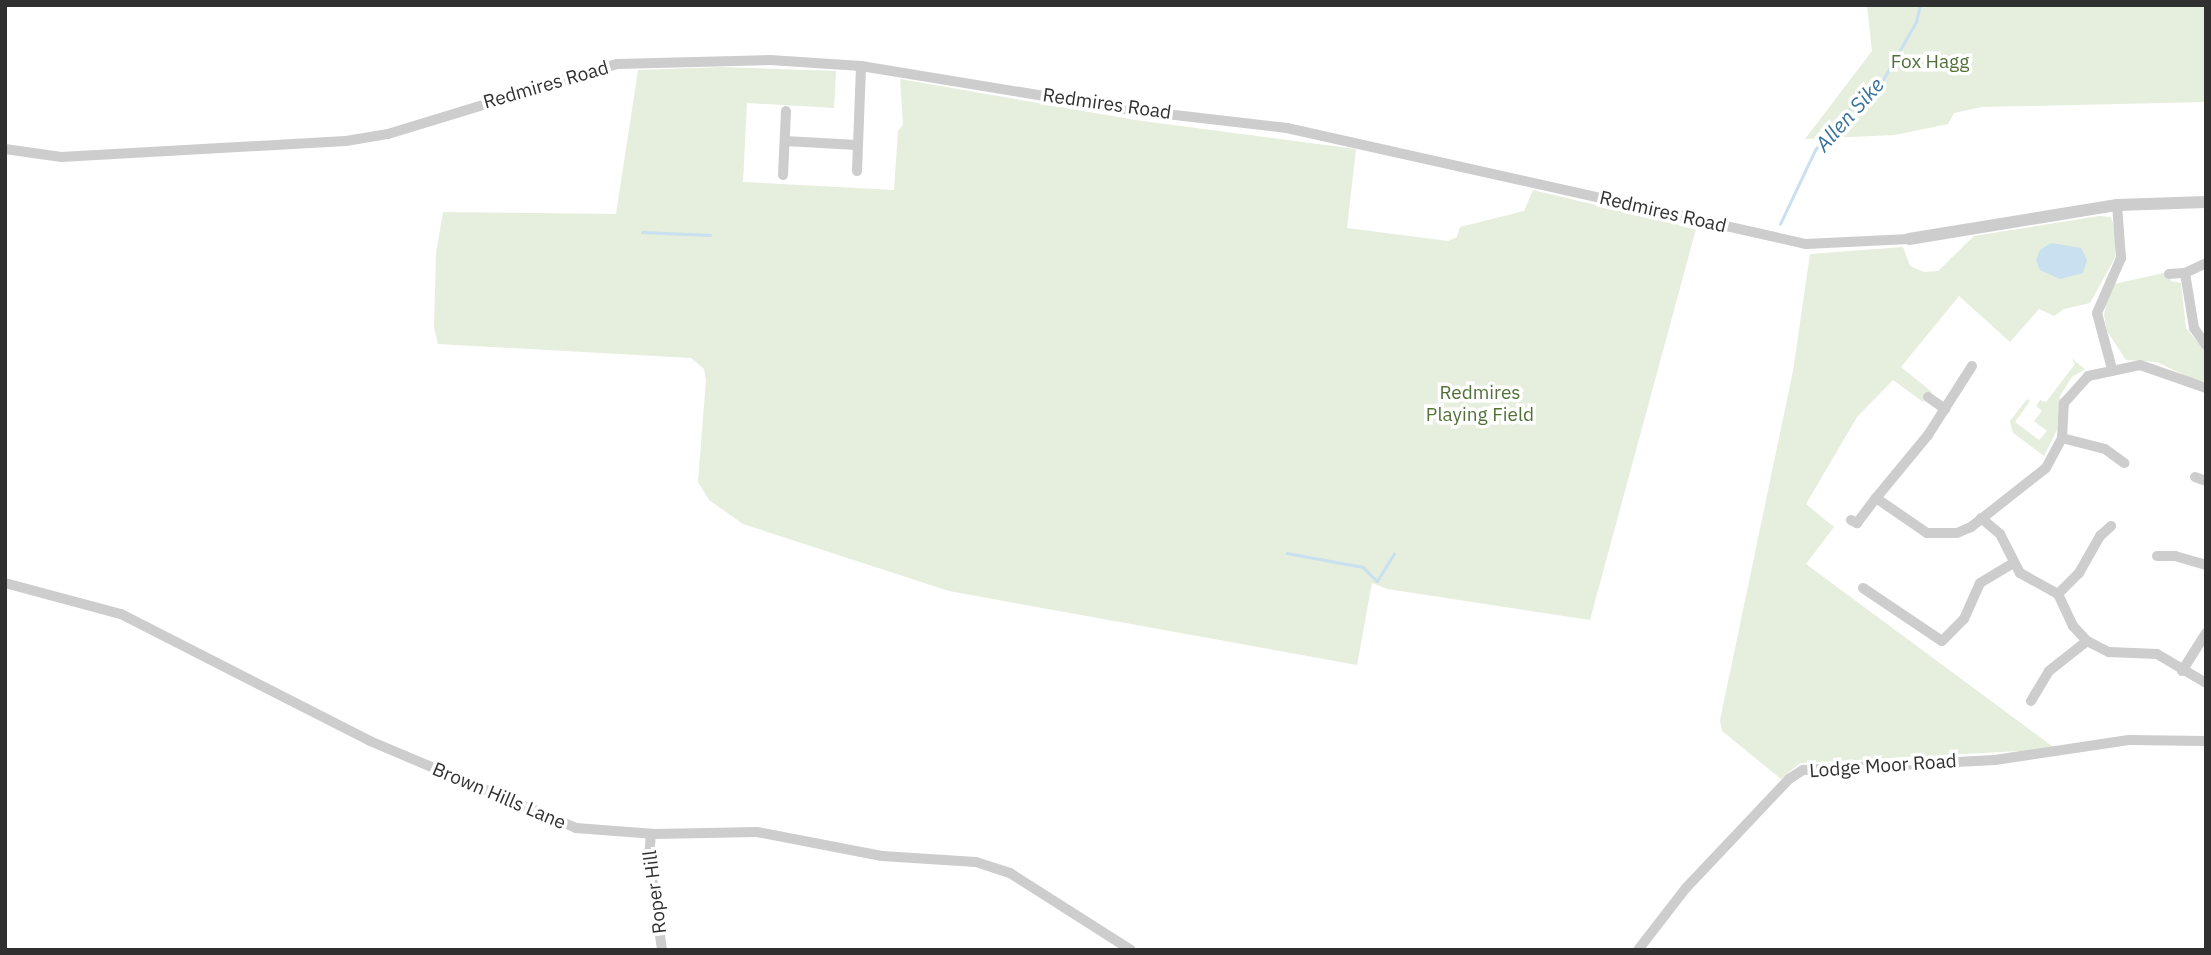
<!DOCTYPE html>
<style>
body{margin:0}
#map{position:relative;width:2211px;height:955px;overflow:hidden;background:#fff;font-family:"IBM Plex Sans",sans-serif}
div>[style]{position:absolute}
.green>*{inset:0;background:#e6eedd}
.water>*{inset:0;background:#c8e0f0}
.stream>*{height:2.5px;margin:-1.25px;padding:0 1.25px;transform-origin:1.25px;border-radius:1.25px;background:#c8e0f0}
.minor>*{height:10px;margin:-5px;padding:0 5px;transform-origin:5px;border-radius:5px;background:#cdcdcd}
.tertiary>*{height:12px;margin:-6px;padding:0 6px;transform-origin:6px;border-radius:6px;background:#cdcdcd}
span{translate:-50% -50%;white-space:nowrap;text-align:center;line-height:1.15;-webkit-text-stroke:7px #fff;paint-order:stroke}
.park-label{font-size:19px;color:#527139}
.street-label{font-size:19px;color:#303030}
.water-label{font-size:21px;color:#36729b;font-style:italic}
.frame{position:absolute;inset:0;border:7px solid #303030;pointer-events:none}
</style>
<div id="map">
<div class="green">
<i style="clip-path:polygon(1867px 5px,2206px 5px,2206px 102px,1982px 107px,1954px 113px,1948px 124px,1895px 135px,1805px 139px,1872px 51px)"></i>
<i style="clip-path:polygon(723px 67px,836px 71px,834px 108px,747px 103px,743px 182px,894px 190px,898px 131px,903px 125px,900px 79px,1135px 120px,1356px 149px,1347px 228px,1448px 241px,1457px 237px,1460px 227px,1524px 211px,1533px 190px,1696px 229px,1590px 620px,1387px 589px,1372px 583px,1357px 665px,949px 591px,743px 524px,709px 500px,698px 482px,706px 380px,704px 369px,691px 358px,438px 344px,434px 328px,436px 253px,443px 212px,616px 214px,638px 70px)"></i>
<i style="clip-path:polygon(2099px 216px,2111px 217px,2116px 234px,2115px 258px,2090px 303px,2064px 309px,2054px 316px,2039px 309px,2010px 342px,1959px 296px,1901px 367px,1932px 392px,1923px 402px,1893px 380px,1857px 417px,1806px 504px,1834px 527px,1806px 564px,2056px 749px,1800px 763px,1781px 779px,1722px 731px,1720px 720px,1793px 371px,1810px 254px,1903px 247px,1910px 266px,1924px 272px,1938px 271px,1974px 236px)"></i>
<i style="clip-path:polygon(2168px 272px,2171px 281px,2181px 283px,2186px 328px,2206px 352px,2206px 381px,2194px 380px,2157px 362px,2126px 360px,2107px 331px,2104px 315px,2110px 285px)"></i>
<i style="clip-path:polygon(2071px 358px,2085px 369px,2072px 377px,2060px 396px,2057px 430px,2044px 456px,2013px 433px,2010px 421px,2027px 399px,2030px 401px,2015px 422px,2039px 440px,2047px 431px,2034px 421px,2042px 411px,2036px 406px,2040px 400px,2046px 402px,2075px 364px)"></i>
</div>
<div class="water">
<i style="clip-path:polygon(2051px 243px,2081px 248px,2087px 260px,2083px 273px,2060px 279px,2040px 270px,2036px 260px,2040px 250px)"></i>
</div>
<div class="stream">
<i style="left:1780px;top:224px;width:82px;rotate:-64.7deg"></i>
<i style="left:1815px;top:150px;width:54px;rotate:-49.5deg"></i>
<i style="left:1850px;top:109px;width:38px;rotate:-39deg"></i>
<i style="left:1880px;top:85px;width:73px;rotate:-60.3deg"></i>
<i style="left:1916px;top:22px;width:17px;rotate:-77deg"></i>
<i style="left:642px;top:232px;width:68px;rotate:2.5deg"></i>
<i style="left:1287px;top:553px;width:77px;rotate:10.4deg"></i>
<i style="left:1363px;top:567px;width:20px;rotate:45deg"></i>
<i style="left:1377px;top:581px;width:32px;rotate:-58deg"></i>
</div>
<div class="minor">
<i style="left:785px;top:141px;width:72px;rotate:3.2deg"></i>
<i style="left:5px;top:149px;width:57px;rotate:8.1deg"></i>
<i style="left:61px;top:157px;width:285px;rotate:-3.2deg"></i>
<i style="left:346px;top:141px;width:43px;rotate:-9.5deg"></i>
<i style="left:388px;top:134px;width:239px;rotate:-17deg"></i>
<i style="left:617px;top:64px;width:153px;rotate:-1.5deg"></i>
<i style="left:770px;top:60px;width:91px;rotate:3.8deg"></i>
<i style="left:861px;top:66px;width:266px;rotate:9.3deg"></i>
<i style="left:1123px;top:109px;width:165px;rotate:6.6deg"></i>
<i style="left:1287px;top:128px;width:532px;rotate:12.6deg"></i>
<i style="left:1806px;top:244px;width:103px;rotate:-2.8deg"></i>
<i style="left:857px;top:171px;width:105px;rotate:-87.8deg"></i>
<i style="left:783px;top:175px;width:64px;rotate:-87.3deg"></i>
<i style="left:2185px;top:273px;width:56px;rotate:80.7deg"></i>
<i style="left:2194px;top:328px;width:21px;rotate:55deg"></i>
<i style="left:2169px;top:274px;width:16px;rotate:-4deg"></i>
<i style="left:2185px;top:273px;width:23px;rotate:-25deg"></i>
<i style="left:1972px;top:366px;width:82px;rotate:122.5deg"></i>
<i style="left:1928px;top:435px;width:82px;rotate:129.5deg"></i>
<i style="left:1876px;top:498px;width:62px;rotate:34.5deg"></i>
<i style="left:1927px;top:533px;width:30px"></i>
<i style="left:1957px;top:533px;width:15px;rotate:-23deg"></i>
<i style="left:1971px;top:527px;width:95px;rotate:-38.2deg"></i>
<i style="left:2046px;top:468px;width:34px;rotate:-62deg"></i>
<i style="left:2062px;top:438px;width:35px;rotate:-87deg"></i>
<i style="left:2064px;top:403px;width:36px;rotate:-48deg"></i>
<i style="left:2088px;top:376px;width:53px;rotate:-11.9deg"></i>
<i style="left:2140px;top:365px;width:70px;rotate:19.2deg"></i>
<i style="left:2112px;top:369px;width:58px;rotate:-105deg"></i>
<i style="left:2097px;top:313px;width:60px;rotate:-66.4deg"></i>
<i style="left:2121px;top:258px;width:53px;rotate:-94.3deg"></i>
<i style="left:1928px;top:397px;width:21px;rotate:35deg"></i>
<i style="left:2062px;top:438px;width:44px;rotate:14.3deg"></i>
<i style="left:2105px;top:449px;width:24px;rotate:36deg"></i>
<i style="left:2195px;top:477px;width:12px;rotate:20deg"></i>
<i style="left:1981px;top:518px;width:25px;rotate:40deg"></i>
<i style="left:2000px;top:534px;width:44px;rotate:62.9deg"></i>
<i style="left:2020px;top:573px;width:43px;rotate:28.9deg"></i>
<i style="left:2058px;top:594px;width:35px;rotate:65deg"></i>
<i style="left:2073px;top:626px;width:21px;rotate:47deg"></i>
<i style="left:2087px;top:641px;width:25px;rotate:27deg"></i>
<i style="left:2109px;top:652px;width:48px;rotate:2.4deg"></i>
<i style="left:2157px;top:654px;width:57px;rotate:30.6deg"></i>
<i style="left:1851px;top:520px;width:7px;rotate:27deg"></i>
<i style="left:1857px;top:523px;width:31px;rotate:-53deg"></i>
<i style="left:2157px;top:556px;width:18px"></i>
<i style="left:2175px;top:556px;width:32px;rotate:16deg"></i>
<i style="left:5px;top:583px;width:120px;rotate:15deg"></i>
<i style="left:121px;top:614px;width:280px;rotate:27deg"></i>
<i style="left:370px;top:741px;width:224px;rotate:22.9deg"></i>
<i style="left:576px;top:828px;width:79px;rotate:4.3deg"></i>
<i style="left:655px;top:834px;width:102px;rotate:-1.1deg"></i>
<i style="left:757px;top:832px;width:127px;rotate:10.9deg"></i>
<i style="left:882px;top:856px;width:94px;rotate:3.7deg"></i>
<i style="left:976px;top:862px;width:36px;rotate:18deg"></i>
<i style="left:1010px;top:873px;width:143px;rotate:32.5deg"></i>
<i style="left:1863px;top:588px;width:95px;rotate:33.9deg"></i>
<i style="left:1942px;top:641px;width:31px;rotate:-45deg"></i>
<i style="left:1964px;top:619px;width:39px;rotate:-66deg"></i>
<i style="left:1980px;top:583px;width:39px;rotate:-31deg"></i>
<i style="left:2058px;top:594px;width:30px;rotate:-45deg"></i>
<i style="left:2079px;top:573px;width:43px;rotate:-60.4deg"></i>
<i style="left:2100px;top:536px;width:15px;rotate:-42deg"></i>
<i style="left:2182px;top:671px;width:45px;rotate:-57.7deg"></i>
<i style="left:2031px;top:701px;width:35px;rotate:-59deg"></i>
<i style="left:2049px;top:671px;width:48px;rotate:-38.3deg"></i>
<i style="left:651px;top:834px;width:22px;rotate:95deg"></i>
<i style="left:649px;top:856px;width:95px;rotate:82.1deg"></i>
<i style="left:1638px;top:950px;width:78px;rotate:-52.3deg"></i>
<i style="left:1686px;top:888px;width:150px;rotate:-46.6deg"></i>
<i style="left:1789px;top:779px;width:17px;rotate:-33deg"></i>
<i style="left:1803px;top:770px;width:192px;rotate:-3deg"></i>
<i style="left:1995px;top:760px;width:135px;rotate:-8.5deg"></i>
<i style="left:2129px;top:740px;width:77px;rotate:0.7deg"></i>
</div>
<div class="tertiary">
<i style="left:1909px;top:239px;width:211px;rotate:-9.3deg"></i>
<i style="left:2117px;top:205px;width:89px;rotate:-1.9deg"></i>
</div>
<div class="park-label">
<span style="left:1930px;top:62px">Fox Hagg</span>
<span style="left:1480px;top:404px">Redmires<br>Playing Field</span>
</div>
<div class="street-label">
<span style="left:546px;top:85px;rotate:-16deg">Redmires Road</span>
<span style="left:1107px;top:104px;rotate:8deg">Redmires Road</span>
<span style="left:1663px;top:212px;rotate:13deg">Redmires Road</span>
<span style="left:1883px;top:766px;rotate:-4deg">Lodge Moor Road</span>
<span style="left:499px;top:796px;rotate:23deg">Brown Hills Lane</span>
<span style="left:655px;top:892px;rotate:-97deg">Roper Hill</span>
</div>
<div class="water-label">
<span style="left:1849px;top:114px;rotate:-48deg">Allen Sike</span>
</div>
<div class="frame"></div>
</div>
